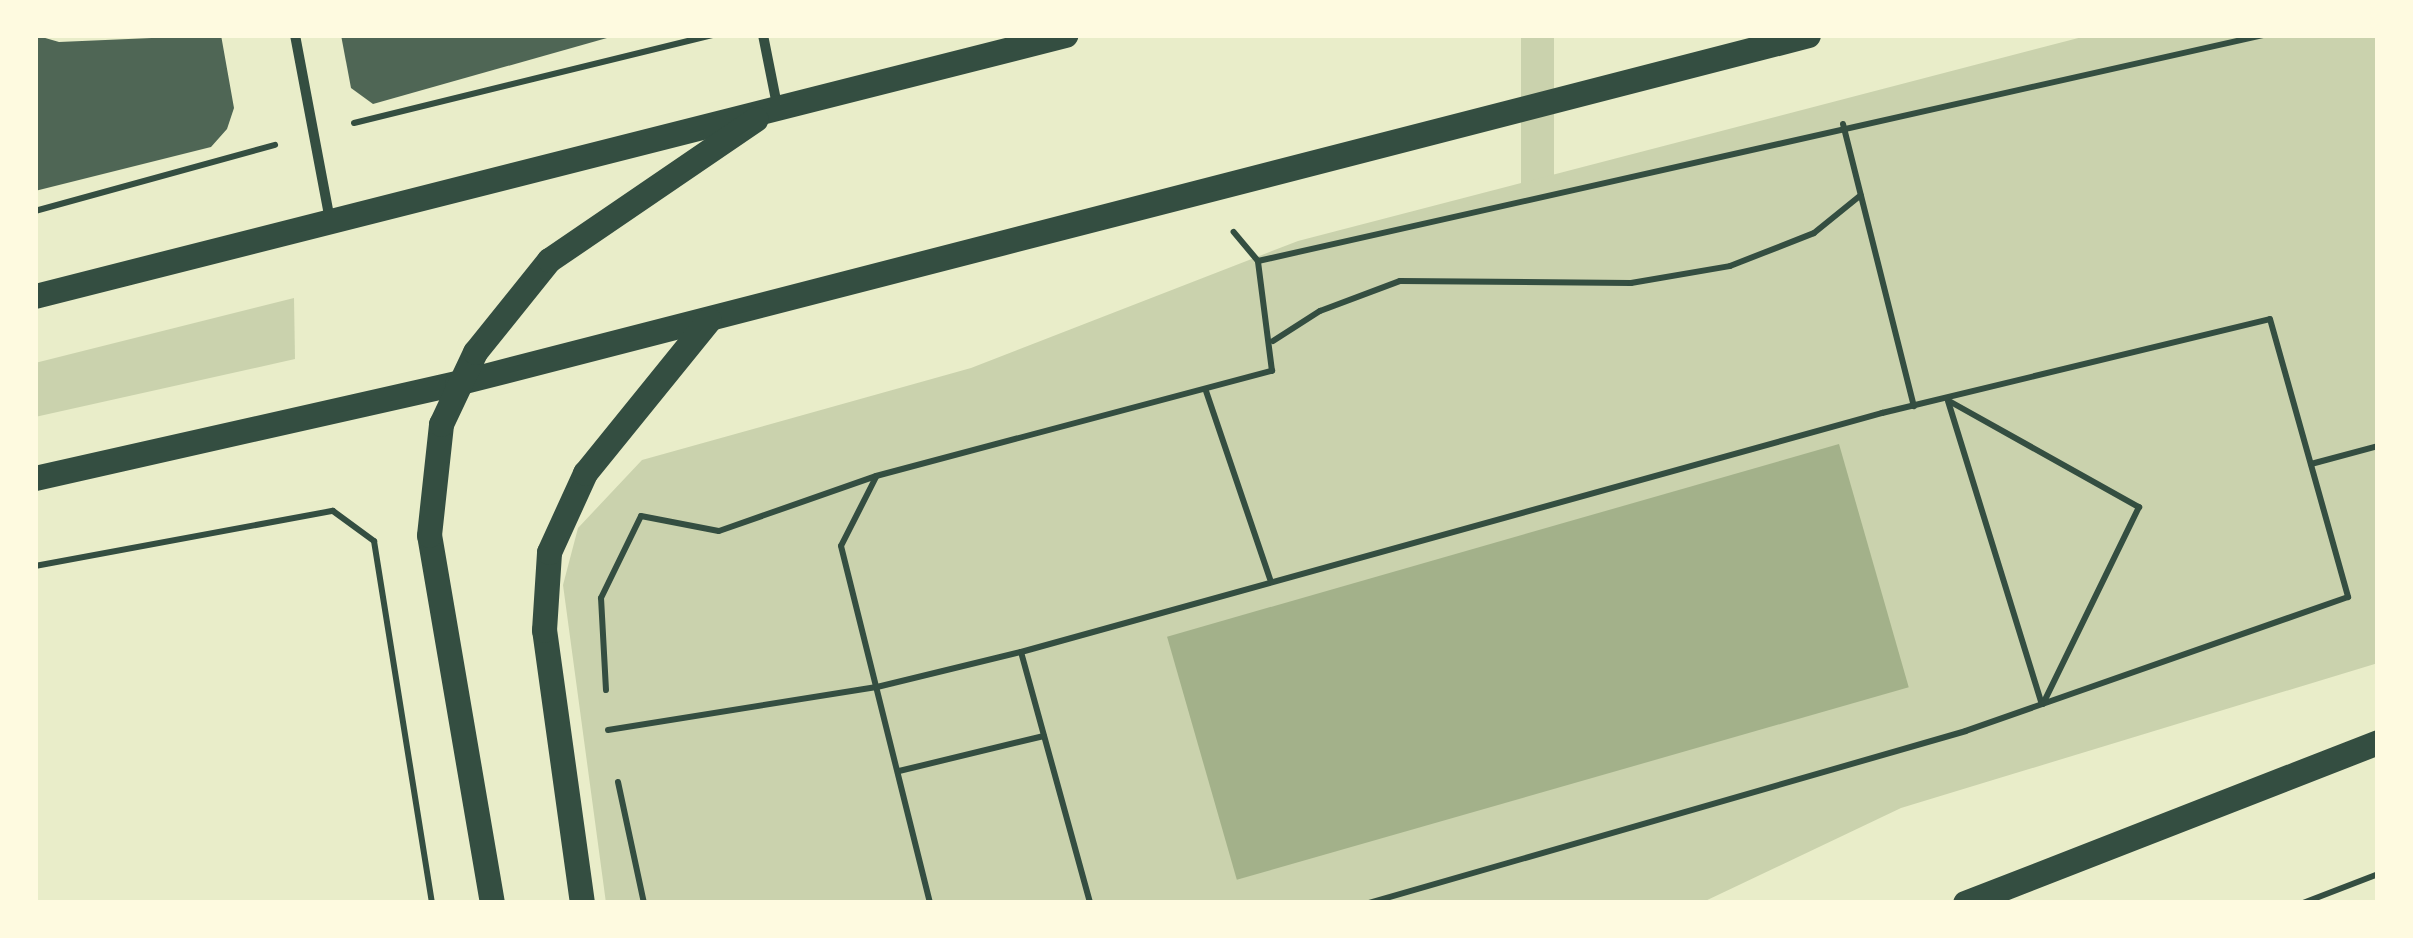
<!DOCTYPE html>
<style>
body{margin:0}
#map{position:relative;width:2413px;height:938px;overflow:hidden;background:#e9edc9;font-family:"Varela Round",sans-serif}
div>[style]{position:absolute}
.green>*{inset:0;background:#cad2ad;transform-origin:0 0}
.water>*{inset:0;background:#a3b18a;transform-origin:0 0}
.building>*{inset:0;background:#4f6655}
.path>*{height:6px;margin:-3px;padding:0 3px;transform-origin:3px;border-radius:3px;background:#344e41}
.minor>*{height:10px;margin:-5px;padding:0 5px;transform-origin:5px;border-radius:5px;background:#344e41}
.primary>*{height:25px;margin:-12.5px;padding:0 12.5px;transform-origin:12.5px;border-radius:12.5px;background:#344e41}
span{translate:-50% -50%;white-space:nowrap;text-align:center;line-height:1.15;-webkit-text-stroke:8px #fefae0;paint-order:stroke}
.frame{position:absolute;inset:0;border:38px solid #fefae0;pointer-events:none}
</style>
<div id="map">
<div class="green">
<i style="left:1521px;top:35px;width:33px;height:850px"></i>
<i style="clip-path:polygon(2090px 35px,2378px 35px,2378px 663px,1901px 808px,1701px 903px,606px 903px,563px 585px,578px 528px,642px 460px,971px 368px,1298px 241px)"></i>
<i style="clip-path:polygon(294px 298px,295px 359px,35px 417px,35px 363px)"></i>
</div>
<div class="water">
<i style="left:1839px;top:444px;width:253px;height:699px;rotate:74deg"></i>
</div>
<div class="building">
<i style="clip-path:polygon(35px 35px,59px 42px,221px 35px,234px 108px,227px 129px,211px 147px,35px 191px)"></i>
<i style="clip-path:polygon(341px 35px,614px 35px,614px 36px,373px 104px,351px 88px)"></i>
</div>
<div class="path">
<i style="left:354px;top:123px;width:369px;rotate:-13.8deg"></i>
<i style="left:1843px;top:124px;width:291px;rotate:75.9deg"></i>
<i style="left:35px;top:211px;width:249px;rotate:-15.4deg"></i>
<i style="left:1258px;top:261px;width:1030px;rotate:-12.67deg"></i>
<i style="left:1273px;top:341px;width:56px;rotate:-32.6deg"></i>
<i style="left:1320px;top:311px;width:85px;rotate:-20.6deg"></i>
<i style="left:1400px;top:281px;width:231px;rotate:0.5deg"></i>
<i style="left:1631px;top:283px;width:100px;rotate:-9.7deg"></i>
<i style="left:1730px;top:266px;width:90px;rotate:-21.4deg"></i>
<i style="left:1814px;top:233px;width:60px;rotate:-39deg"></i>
<i style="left:1206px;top:391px;width:199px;rotate:71.2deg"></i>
<i style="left:1948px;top:401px;width:317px;rotate:72.8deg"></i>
<i style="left:1949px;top:401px;width:218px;rotate:29.2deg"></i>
<i style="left:2139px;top:507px;width:219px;rotate:116deg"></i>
<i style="left:2311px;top:464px;width:69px;rotate:-15deg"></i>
<i style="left:876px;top:477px;width:77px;rotate:116.9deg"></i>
<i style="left:841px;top:546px;width:368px;rotate:76deg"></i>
<i style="left:35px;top:566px;width:303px;rotate:-10.5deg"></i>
<i style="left:333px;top:511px;width:51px;rotate:36.2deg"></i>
<i style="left:374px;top:541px;width:367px;rotate:80.9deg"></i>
<i style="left:1021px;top:652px;width:260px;rotate:74.6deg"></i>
<i style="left:606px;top:690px;width:92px;rotate:-93.1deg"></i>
<i style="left:601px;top:598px;width:91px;rotate:-64deg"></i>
<i style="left:641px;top:516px;width:79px;rotate:10.9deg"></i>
<i style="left:719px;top:531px;width:166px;rotate:-19.3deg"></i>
<i style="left:876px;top:476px;width:410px;rotate:-14.9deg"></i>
<i style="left:1272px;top:371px;width:111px;rotate:-97.3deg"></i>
<i style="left:1258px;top:261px;width:38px;rotate:-130deg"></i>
<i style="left:608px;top:730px;width:272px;rotate:-9.1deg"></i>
<i style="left:877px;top:687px;width:148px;rotate:-13.7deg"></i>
<i style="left:1021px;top:652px;width:894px;rotate:-15.51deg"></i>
<i style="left:1882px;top:413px;width:399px;rotate:-13.6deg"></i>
<i style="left:2270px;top:319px;width:289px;rotate:74.3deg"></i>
<i style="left:2348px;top:597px;width:405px;rotate:160.7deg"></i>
<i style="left:1966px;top:731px;width:621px;rotate:163.93deg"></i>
<i style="left:899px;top:771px;width:149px;rotate:-13.6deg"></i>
<i style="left:618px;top:782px;width:124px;rotate:77.9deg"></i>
<i style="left:2303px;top:903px;width:80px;rotate:-21.1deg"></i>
</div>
<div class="minor">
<i style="left:295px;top:35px;width:188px;rotate:79.3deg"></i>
<i style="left:763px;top:35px;width:71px;rotate:78.7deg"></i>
</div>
<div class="primary">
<i style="left:35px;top:296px;width:1063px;rotate:-14.22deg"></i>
<i style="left:35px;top:478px;width:433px;rotate:-12.7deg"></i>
<i style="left:457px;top:383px;width:1395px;rotate:-14.44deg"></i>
<i style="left:492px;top:903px;width:373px;rotate:-99.7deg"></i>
<i style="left:429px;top:535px;width:112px;rotate:-83.8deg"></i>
<i style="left:441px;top:424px;width:80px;rotate:-64.7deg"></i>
<i style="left:475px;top:352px;width:118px;rotate:-51.2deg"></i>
<i style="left:549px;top:260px;width:250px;rotate:-34.3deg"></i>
<i style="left:582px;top:903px;width:276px;rotate:-97.9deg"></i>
<i style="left:544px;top:630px;width:78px;rotate:-86.3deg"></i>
<i style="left:549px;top:552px;width:87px;rotate:-65.5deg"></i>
<i style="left:585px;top:473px;width:197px;rotate:-51deg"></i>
<i style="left:1965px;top:903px;width:443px;rotate:-21.3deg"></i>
</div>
<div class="frame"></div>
</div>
